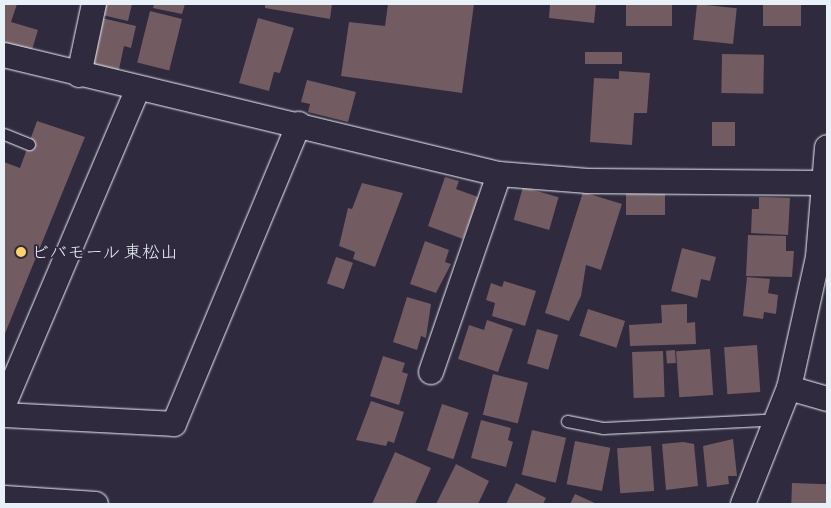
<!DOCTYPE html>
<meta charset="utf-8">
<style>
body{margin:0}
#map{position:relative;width:831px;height:508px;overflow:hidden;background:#2f2a3d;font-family:"Patrick Hand","Klee One",sans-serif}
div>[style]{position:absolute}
.building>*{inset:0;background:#725b61;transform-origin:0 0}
.roads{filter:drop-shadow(0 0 1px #e8f1f8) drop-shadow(0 0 1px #e8f1f8)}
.service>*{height:11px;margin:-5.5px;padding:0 5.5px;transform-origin:5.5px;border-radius:5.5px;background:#2f2a3d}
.minor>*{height:24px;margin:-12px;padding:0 12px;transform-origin:12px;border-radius:12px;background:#2f2a3d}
.dots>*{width:14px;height:14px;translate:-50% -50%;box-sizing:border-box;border:2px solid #2f2a3d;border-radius:50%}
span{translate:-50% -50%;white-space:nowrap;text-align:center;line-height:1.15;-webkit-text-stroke:4px #2f2a3d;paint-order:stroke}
.poi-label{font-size:18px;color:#e8f1f8}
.left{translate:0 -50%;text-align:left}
.frame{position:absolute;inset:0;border:5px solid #e8f1f8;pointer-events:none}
</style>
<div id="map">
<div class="building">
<i style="clip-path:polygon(4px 4px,17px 4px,11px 22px,38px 30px,31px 53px,4px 45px)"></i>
<i style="clip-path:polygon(105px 4px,132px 4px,128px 21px,102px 15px)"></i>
<i style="clip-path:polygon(154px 4px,185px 4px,182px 14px,153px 8px)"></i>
<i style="clip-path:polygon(265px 4px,332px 4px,330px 19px,265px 8px)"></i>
<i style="clip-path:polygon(388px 4px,474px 4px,462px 93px,341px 76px,349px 22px,385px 26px)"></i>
<i style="clip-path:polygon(550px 4px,596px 4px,594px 23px,549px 18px)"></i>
<i style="left:626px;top:4px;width:46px;height:22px"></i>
<i style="left:697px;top:4px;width:40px;height:36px;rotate:6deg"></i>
<i style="left:763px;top:4px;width:38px;height:22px"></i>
<i style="left:150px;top:11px;width:33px;height:53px;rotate:14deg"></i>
<i style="clip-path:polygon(102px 18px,136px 26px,131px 48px,124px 46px,118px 74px,91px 68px)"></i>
<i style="clip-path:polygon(258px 18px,294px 28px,280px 73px,274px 72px,269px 91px,239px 83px)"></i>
<i style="left:585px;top:52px;width:37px;height:12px"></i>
<i style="left:722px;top:54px;width:42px;height:39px;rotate:1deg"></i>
<i style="clip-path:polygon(619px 71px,650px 73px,647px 113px,634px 113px,632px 145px,590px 142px,594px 78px,619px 79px)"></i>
<i style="clip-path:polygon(307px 80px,356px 92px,348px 122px,308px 112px,310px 104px,301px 102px)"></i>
<i style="clip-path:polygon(37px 121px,85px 137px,4px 336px,4px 162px,20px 168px)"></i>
<i style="left:712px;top:122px;width:23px;height:24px"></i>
<i style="clip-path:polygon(445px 177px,459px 181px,456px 189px,478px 197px,463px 239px,428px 226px)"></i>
<i style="clip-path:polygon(362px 183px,403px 193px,375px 267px,353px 259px,355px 252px,339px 246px,348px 208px,352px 209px)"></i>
<i style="left:523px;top:187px;width:37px;height:34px;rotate:16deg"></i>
<i style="clip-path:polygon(583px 192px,622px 204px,601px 270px,586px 265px,581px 296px,569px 321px,545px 313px)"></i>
<i style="left:626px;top:193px;width:39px;height:22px"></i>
<i style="clip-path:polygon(759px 197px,790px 198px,788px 235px,751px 233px,752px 209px,759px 209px)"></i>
<i style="clip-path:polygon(748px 235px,786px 236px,786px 251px,794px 251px,792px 277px,746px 276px)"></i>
<i style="clip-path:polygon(425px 241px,449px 250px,445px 262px,451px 264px,436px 293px,410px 284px)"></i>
<i style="clip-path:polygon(682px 248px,716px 257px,710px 281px,701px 279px,697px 298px,671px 291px)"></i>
<i style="left:336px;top:257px;width:18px;height:28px;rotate:19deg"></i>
<i style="clip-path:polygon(747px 277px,770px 279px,768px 293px,778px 295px,776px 314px,764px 312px,763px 319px,743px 316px)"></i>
<i style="clip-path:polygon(504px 281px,536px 291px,525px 326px,492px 316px,495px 303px,486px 300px,491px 283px,502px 287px)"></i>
<i style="clip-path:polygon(407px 297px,431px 304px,426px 338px,421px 336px,417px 350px,393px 342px)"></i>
<i style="clip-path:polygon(687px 304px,687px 323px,695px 322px,696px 344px,630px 346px,629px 325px,662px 323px,661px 305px)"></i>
<i style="left:588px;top:309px;width:39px;height:28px;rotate:18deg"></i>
<i style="clip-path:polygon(487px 320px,513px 329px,498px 372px,458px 359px,469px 325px,484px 330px)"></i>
<i style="left:537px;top:329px;width:22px;height:36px;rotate:16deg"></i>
<i style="left:757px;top:345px;width:47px;height:33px;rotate:86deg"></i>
<i style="left:710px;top:349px;width:46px;height:34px;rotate:86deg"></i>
<i style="left:675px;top:350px;width:13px;height:9px;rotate:86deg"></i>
<i style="left:663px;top:351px;width:46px;height:31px;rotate:88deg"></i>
<i style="clip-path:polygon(383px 356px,405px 363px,402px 372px,408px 374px,399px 405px,370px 396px)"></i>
<i style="left:493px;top:374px;width:36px;height:42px;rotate:14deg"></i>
<i style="clip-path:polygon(371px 401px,404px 412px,394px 443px,388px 441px,386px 446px,356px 440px)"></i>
<i style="left:442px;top:404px;width:28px;height:49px;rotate:18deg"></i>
<i style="clip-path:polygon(481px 420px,511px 428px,508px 440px,513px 442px,506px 467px,471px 458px)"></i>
<i style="left:532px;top:430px;width:35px;height:46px;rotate:13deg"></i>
<i style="clip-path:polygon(733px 439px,737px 476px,728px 476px,729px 484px,707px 487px,703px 446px)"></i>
<i style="left:575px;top:441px;width:36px;height:44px;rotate:11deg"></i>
<i style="clip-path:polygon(683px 442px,694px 444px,698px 486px,666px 490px,662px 444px)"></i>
<i style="left:651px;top:446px;width:45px;height:34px;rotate:86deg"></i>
<i style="clip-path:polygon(395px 452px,431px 468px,415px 504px,372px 504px)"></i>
<i style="clip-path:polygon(456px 464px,489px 481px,478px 504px,436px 504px)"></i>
<i style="clip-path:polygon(516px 483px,546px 498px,543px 504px,506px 504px)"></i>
<i style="left:792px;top:483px;width:35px;height:21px;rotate:2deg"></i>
<i style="clip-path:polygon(575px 494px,597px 504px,570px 504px)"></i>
</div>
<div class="roads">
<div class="service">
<i style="left:4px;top:134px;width:27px;rotate:22deg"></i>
<i style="left:567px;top:421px;width:37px;rotate:11deg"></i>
<i style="left:603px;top:428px;width:175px;rotate:-2.9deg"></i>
</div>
<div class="minor">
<i style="left:4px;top:55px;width:509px;rotate:13.52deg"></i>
<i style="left:499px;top:174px;width:89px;rotate:4.5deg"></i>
<i style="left:588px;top:181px;width:239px;rotate:0.5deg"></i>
<i style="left:79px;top:75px;width:73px;rotate:-78.1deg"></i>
<i style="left:431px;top:372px;width:209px;rotate:-71deg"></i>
<i style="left:789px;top:388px;width:40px;rotate:16deg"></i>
<i style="left:4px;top:404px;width:341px;rotate:-67deg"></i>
<i style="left:4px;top:415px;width:170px;rotate:3deg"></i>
<i style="left:174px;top:424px;width:325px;rotate:-67.4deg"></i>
<i style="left:4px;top:498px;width:92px;rotate:3.7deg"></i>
<i style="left:743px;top:504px;width:125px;rotate:-68.4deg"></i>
<i style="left:789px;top:388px;width:134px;rotate:-77.5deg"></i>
<i style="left:818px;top:257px;width:110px;rotate:-85.3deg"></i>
</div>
</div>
<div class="dots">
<i style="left:21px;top:252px;background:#ffd166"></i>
</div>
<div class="poi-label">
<span class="left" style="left:31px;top:252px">ビバモール 東松山</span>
</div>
<div class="frame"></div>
</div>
